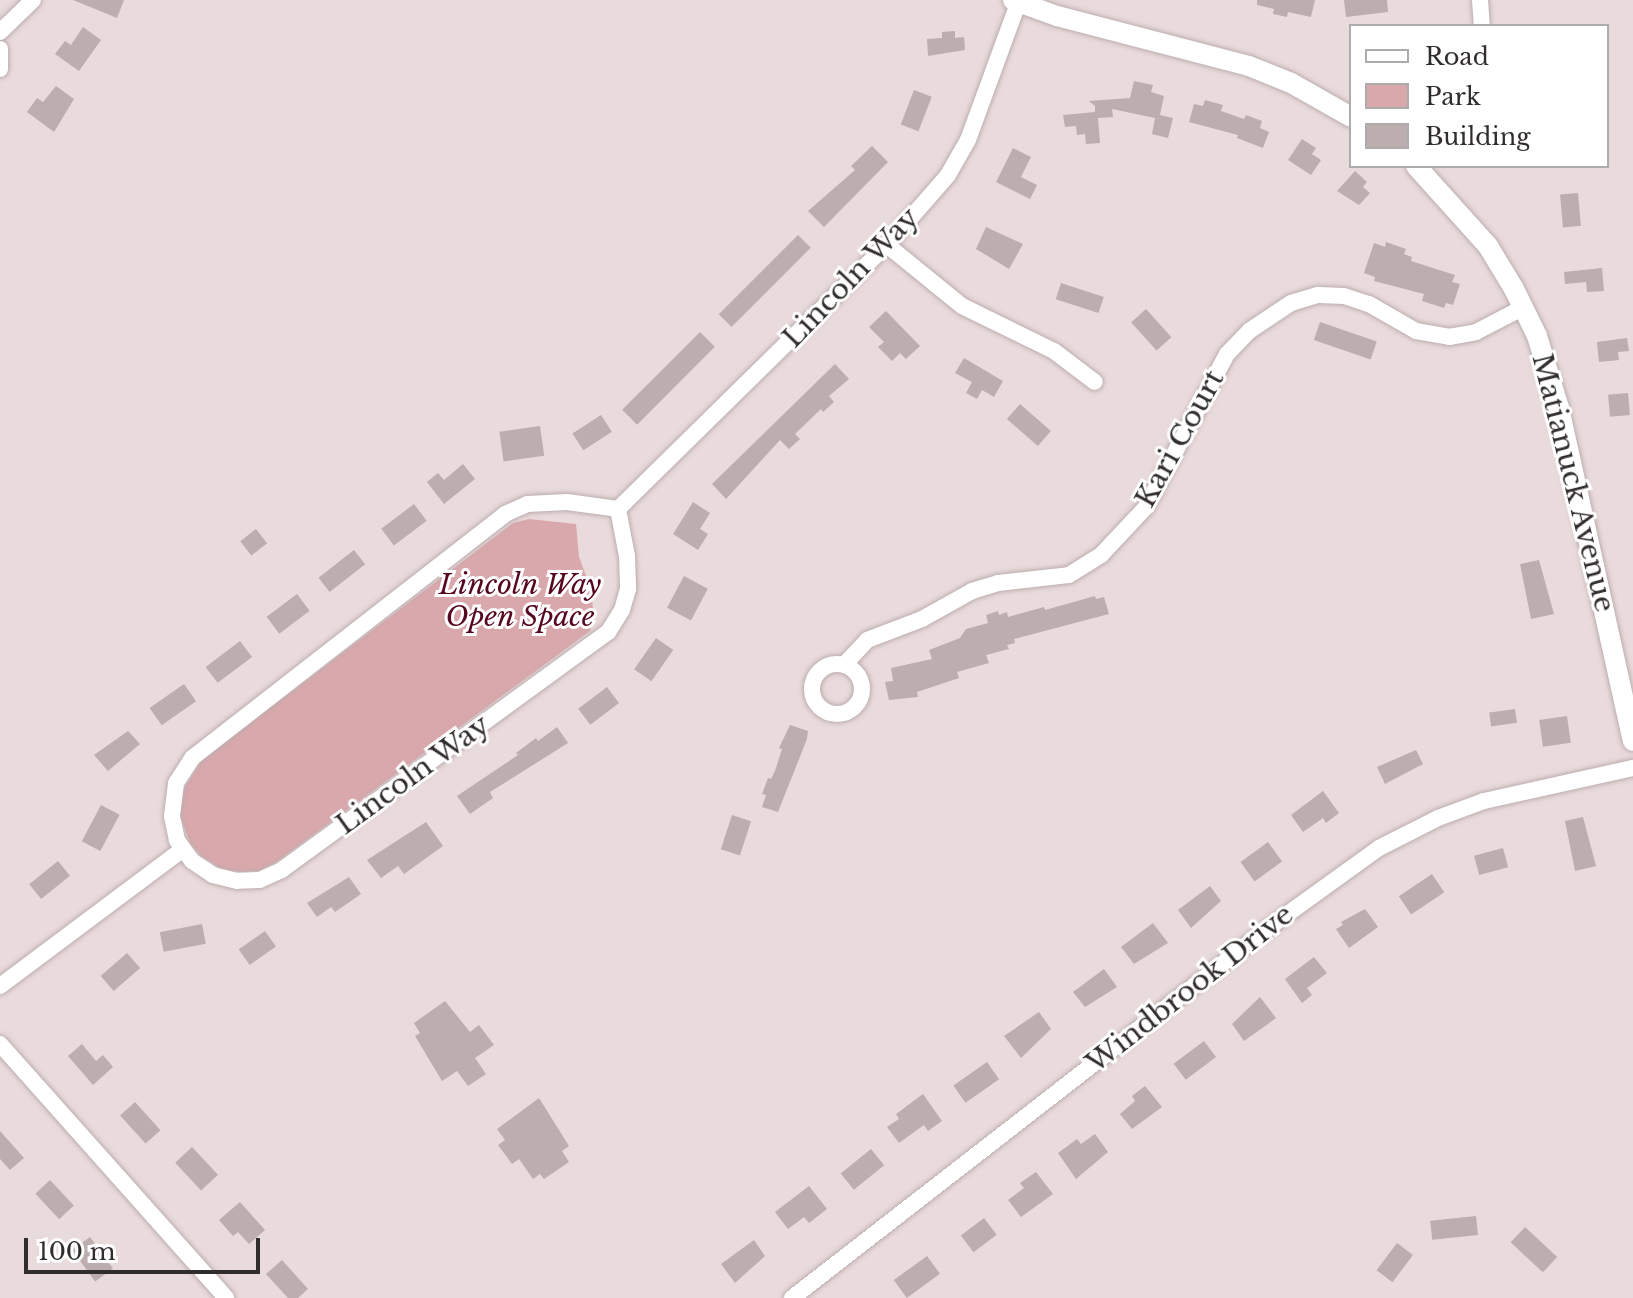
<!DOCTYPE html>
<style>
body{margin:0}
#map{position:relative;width:1633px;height:1298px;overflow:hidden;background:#e9dadb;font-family:"Libre Baskerville",serif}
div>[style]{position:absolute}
.green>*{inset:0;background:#d9a8ac}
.building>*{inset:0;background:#bcadae;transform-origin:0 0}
.roads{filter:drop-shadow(0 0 2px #bcadae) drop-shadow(0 0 2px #bcadae)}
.minor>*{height:16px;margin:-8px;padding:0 8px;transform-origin:8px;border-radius:8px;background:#fff}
.minor>.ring{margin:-8px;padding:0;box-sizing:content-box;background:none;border:16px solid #fff;border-radius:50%}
.tertiary>*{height:20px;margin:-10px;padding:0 10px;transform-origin:10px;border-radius:10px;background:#fff}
span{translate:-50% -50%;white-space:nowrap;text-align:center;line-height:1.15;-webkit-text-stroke:6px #fff;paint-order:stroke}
.street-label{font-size:28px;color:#322d2d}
.park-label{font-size:28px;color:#56061d;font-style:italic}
.legend{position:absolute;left:1349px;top:24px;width:260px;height:144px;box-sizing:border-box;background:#fff;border:2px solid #adabab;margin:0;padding:10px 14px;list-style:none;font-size:24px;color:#322d2d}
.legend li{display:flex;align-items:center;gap:16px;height:40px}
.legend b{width:40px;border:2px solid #adabab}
.scale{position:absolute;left:24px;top:1238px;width:236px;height:36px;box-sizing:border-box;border:4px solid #322d2d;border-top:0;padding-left:10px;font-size:24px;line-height:28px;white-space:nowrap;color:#322d2d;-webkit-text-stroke:6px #fff;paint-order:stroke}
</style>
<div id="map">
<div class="green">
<i style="clip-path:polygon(529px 519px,576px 524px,579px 557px,591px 589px,594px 618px,590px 631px,275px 863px,258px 871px,241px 872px,222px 869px,201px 856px,190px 843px,180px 816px,181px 793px,202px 760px,513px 523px)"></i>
</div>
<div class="building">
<i style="clip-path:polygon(73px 0,124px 0,117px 18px)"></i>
<i style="clip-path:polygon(1257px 0,1315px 0,1311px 17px,1288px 12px,1287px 17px,1273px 14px,1274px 9px,1257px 5px)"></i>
<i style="clip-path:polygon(1344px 0,1387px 0,1388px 12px,1346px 17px)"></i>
<i style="clip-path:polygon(83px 27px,101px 40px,79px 71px,55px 54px,65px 41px,71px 45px)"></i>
<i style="clip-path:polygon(955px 31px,955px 38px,964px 37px,965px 50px,928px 56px,927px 39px,942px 38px,942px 32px)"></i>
<i style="clip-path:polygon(1134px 81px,1153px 85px,1151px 92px,1164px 96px,1160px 115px,1173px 118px,1168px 138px,1152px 134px,1155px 118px,1112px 109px,1113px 117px,1098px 118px,1100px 143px,1086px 144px,1085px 134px,1077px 135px,1076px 126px,1065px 127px,1063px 115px,1095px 112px,1095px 106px,1089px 101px,1130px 98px)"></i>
<i style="clip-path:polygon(56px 86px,74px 99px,54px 132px,27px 112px,37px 98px,43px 102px)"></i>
<i style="left:914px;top:90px;width:19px;height:37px;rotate:21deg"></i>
<i style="clip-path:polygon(1205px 100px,1223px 105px,1221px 111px,1244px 119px,1246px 115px,1262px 121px,1260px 128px,1269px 132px,1263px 148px,1237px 138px,1238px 135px,1189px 122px,1194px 104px,1203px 106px)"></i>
<i style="clip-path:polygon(1302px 139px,1316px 148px,1312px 154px,1321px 160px,1311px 175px,1288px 160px)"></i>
<i style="clip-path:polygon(872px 146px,888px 162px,824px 227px,808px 211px,855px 170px,851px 166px)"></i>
<i style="clip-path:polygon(1013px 148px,1031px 157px,1021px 177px,1037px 185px,1030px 199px,996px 182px)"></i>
<i style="clip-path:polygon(1355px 171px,1367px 182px,1363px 187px,1370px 193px,1359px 205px,1337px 191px)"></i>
<i style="left:1578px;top:193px;width:33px;height:18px;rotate:85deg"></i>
<i style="clip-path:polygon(986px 227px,1023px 244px,1009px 269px,976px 249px)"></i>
<i style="left:798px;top:235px;width:18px;height:112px;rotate:45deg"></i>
<i style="clip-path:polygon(1386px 242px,1406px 249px,1404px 254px,1412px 257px,1411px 261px,1455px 275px,1452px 282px,1460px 284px,1453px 305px,1446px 303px,1444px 308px,1422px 301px,1424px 294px,1374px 281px,1375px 277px,1364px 273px,1374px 243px,1385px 247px)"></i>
<i style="clip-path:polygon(1602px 268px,1604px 291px,1587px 292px,1586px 282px,1565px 284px,1564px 272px)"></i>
<i style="left:1061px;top:283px;width:45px;height:17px;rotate:18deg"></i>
<i style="left:1146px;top:309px;width:38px;height:20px;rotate:48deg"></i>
<i style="clip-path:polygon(886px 311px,920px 346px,906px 359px,900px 353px,892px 361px,878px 347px,884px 342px,869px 327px)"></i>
<i style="left:1320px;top:322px;width:60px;height:19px;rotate:19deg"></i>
<i style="left:700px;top:332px;width:21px;height:110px;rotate:45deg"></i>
<i style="clip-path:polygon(1627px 338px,1629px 351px,1618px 352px,1619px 360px,1599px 362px,1597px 342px)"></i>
<i style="clip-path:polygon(964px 358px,1003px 381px,994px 397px,982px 390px,977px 399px,966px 393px,972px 382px,955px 373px)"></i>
<i style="clip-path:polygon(835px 364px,849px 379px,829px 396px,834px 402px,823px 412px,821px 409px,795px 434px,800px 439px,789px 449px,780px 440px,726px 499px,712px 484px)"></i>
<i style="left:1628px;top:393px;width:22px;height:20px;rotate:85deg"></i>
<i style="left:1020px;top:404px;width:41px;height:20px;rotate:41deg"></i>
<i style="left:601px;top:415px;width:20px;height:34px;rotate:57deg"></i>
<i style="left:540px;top:426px;width:30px;height:41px;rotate:82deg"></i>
<i style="clip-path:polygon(463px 464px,475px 479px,444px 504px,427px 482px,438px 473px,444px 480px)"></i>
<i style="clip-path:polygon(693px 502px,710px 513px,700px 529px,708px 534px,698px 550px,673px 534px)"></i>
<i style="left:414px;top:504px;width:21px;height:41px;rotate:53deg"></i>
<i style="left:256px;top:529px;width:18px;height:20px;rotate:52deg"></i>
<i style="left:354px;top:550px;width:18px;height:45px;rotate:52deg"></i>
<i style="clip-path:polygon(1539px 560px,1554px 614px,1531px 619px,1520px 564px)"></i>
<i style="left:684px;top:576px;width:27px;height:36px;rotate:28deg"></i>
<i style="left:297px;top:594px;width:21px;height:38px;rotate:53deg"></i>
<i style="clip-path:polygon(1095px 596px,1096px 599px,1104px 597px,1109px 614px,1014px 639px,1015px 643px,1007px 645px,1009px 649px,986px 655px,989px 663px,957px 672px,959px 678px,917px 692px,918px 697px,889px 700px,885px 682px,893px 681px,891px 668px,932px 659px,929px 650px,960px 638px,966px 629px,988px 623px,986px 615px,998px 611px,999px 615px,1007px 612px,1008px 617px,1044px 607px,1045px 610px)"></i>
<i style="left:656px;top:638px;width:21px;height:38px;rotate:35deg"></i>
<i style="left:240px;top:641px;width:20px;height:43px;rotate:53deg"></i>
<i style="left:184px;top:684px;width:21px;height:42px;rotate:55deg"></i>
<i style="left:607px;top:687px;width:20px;height:36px;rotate:53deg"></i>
<i style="left:1515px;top:709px;width:14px;height:26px;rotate:82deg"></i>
<i style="left:1567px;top:716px;width:27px;height:28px;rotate:82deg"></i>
<i style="clip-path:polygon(790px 725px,808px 731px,807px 739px,778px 812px,762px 807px,766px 795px,762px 794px,768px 778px,771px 779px,775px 771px,782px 749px,779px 748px)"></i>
<i style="clip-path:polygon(557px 727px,568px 743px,490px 792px,493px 798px,470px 814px,457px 796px,518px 755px,516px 753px,536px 738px,538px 741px)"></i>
<i style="clip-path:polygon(128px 731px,140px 744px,108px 771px,94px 755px)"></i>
<i style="clip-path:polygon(1416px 750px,1423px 764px,1385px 784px,1377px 767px)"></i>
<i style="clip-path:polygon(1323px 791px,1339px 813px,1326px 823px,1323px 818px,1303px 832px,1291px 815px)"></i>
<i style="left:101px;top:805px;width:21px;height:41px;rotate:28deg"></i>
<i style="left:732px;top:815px;width:20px;height:36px;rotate:18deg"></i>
<i style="clip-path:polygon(1583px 817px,1596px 866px,1575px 871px,1565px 821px)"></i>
<i style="clip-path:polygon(426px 822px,443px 846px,404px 874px,398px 866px,381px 878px,367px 860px)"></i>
<i style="left:1268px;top:842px;width:24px;height:34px;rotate:54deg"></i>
<i style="left:1503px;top:848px;width:20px;height:30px;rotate:75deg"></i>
<i style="left:58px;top:861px;width:19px;height:37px;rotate:51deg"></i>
<i style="left:1432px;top:874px;width:22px;height:40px;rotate:56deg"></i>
<i style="clip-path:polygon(349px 877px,361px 894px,335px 912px,331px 907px,317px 917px,307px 903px)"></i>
<i style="clip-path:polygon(1210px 886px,1221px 901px,1191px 928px,1178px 910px)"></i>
<i style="clip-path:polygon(1365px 909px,1378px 927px,1349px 948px,1336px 929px,1343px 925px,1341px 922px)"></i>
<i style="clip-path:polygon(1153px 923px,1168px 943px,1134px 964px,1121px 947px)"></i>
<i style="left:202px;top:924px;width:20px;height:43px;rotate:79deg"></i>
<i style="left:265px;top:931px;width:19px;height:32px;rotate:55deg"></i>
<i style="left:127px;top:953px;width:20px;height:35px;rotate:49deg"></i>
<i style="clip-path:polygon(1314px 957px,1327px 973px,1307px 988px,1312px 995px,1302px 1003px,1285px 979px)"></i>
<i style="clip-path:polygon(1104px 969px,1117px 987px,1085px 1007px,1073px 992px)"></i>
<i style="clip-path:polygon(1260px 997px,1276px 1018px,1244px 1041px,1232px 1024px)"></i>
<i style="clip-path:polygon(445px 1001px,470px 1032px,479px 1025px,494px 1045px,475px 1058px,486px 1074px,468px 1086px,457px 1071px,442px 1081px,415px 1036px,420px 1033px,414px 1023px)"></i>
<i style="clip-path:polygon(1039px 1012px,1051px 1029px,1021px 1058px,1004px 1036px)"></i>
<i style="left:1204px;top:1041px;width:20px;height:38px;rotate:53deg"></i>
<i style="clip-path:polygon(82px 1044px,96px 1061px,103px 1055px,113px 1067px,93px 1085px,68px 1056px)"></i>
<i style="left:987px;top:1062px;width:21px;height:41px;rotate:55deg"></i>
<i style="clip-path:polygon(1145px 1086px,1162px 1107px,1132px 1129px,1120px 1114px,1135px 1101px,1132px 1096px)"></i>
<i style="clip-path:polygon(923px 1094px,942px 1121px,928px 1131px,924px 1125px,899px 1143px,887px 1127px,899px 1119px,896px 1114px)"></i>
<i style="clip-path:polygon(539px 1098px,569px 1146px,562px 1151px,569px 1162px,544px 1179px,540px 1174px,533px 1179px,519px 1159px,512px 1164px,498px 1145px,505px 1140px,497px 1129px)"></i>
<i style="left:135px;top:1102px;width:38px;height:20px;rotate:48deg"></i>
<i style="clip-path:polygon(0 1131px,24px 1158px,10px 1170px,0 1159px)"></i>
<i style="clip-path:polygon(1095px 1134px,1108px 1152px,1076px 1179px,1058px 1153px,1077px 1139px,1081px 1144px)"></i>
<i style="left:192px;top:1147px;width:38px;height:23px;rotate:47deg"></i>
<i style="left:871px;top:1149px;width:21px;height:39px;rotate:51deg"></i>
<i style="clip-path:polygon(1036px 1172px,1053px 1194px,1021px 1217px,1008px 1200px,1024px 1188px,1020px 1183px)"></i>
<i style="left:50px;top:1180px;width:35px;height:20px;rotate:47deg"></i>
<i style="clip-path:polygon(809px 1186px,827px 1209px,809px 1223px,804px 1217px,788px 1229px,775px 1212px)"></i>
<i style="clip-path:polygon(240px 1202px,265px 1230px,249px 1244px,238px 1232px,233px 1236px,219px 1220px)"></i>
<i style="left:1476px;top:1216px;width:19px;height:46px;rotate:84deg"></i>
<i style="left:984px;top:1218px;width:21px;height:29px;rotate:53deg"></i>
<i style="left:1525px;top:1227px;width:44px;height:21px;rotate:43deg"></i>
<i style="left:90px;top:1237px;width:39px;height:22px;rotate:54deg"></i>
<i style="clip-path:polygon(754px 1240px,765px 1256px,735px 1283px,721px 1264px)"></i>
<i style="left:1397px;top:1243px;width:20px;height:34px;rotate:37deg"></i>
<i style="left:927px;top:1256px;width:22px;height:41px;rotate:54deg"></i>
<i style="clip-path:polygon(282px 1260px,308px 1289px,298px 1298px,288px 1298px,266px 1274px)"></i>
</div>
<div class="roads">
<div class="minor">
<i style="left:1480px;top:0;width:26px;rotate:86deg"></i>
<i style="left:0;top:32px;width:46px;rotate:-44.1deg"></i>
<i style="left:0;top:49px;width:20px;rotate:90deg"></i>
<i style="left:887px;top:245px;width:97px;rotate:39.1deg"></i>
<i style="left:962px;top:306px;width:102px;rotate:26.1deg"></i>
<i style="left:1054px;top:351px;width:51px;rotate:37.1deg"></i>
<i style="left:567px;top:502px;width:51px;rotate:7.8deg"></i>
<i style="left:618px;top:509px;width:48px;rotate:79.2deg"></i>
<i style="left:627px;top:556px;width:33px;rotate:88deg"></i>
<i style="left:628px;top:589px;width:22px;rotate:106deg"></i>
<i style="left:622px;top:610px;width:26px;rotate:122deg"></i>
<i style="left:608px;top:632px;width:404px;rotate:143.9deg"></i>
<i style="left:282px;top:870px;width:24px;rotate:156deg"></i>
<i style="left:260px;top:880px;width:23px;rotate:178deg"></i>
<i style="left:237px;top:881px;width:25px;rotate:-166deg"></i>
<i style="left:213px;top:875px;width:25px;rotate:-146deg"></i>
<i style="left:192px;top:861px;width:26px;rotate:-126deg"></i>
<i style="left:177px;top:840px;width:25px;rotate:-102deg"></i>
<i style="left:172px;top:816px;width:33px;rotate:-83deg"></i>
<i style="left:176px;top:783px;width:30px;rotate:-57deg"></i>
<i style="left:192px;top:758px;width:397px;rotate:-37.9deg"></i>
<i style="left:505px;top:514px;width:24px;rotate:-24deg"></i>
<i style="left:527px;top:504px;width:40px;rotate:-2.9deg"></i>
<i style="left:618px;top:509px;width:377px;rotate:-44.5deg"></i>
<i style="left:887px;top:245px;width:93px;rotate:-48.9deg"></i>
<i style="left:948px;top:175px;width:40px;rotate:-60.3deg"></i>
<i style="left:968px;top:140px;width:146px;rotate:-69.9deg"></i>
<i class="ring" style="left:812px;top:664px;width:34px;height:34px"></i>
<i style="left:844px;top:665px;width:34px;rotate:-47deg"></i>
<i style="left:867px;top:640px;width:59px;rotate:-20.9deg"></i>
<i style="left:922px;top:619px;width:57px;rotate:-29.2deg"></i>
<i style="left:972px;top:591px;width:27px;rotate:-17deg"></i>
<i style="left:998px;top:583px;width:71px;rotate:-6.4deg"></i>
<i style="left:1069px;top:575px;width:38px;rotate:-32deg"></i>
<i style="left:1101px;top:555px;width:66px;rotate:-46.8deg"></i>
<i style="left:1146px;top:507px;width:173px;rotate:-62.1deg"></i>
<i style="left:1227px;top:354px;width:32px;rotate:-46deg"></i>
<i style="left:1249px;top:331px;width:50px;rotate:-33.7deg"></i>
<i style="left:1291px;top:303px;width:28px;rotate:-17deg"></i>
<i style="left:1318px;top:295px;width:26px;rotate:2deg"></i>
<i style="left:1344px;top:296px;width:26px;rotate:18deg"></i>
<i style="left:1369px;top:304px;width:54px;rotate:29.9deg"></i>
<i style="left:1416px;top:331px;width:34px;rotate:10deg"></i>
<i style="left:1449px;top:337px;width:27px;rotate:-10deg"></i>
<i style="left:1476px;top:332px;width:54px;rotate:-27.5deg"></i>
<i style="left:0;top:986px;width:227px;rotate:-36.8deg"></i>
<i style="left:0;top:1044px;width:340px;rotate:48.3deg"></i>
<i style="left:792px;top:1298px;width:611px;rotate:-37.83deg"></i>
<i style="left:1275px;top:923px;width:128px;rotate:-35.8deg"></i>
<i style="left:1379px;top:848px;width:66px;rotate:-27deg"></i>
<i style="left:1438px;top:818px;width:49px;rotate:-20.3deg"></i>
<i style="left:1484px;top:801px;width:153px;rotate:-12.5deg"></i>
</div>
<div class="tertiary">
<i style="left:1013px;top:0;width:47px;rotate:20deg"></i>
<i style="left:1057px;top:16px;width:198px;rotate:14.6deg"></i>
<i style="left:1249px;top:66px;width:45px;rotate:22deg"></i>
<i style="left:1291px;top:83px;width:69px;rotate:29.5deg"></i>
<i style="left:1416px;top:166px;width:108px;rotate:48deg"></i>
<i style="left:1488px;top:246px;width:50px;rotate:58.8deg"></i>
<i style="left:1514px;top:289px;width:52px;rotate:63.9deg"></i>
<i style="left:1537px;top:336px;width:75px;rotate:73deg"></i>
<i style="left:1559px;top:408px;width:341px;rotate:77.5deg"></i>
</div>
</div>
<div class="street-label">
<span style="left:851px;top:278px;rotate:-46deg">Lincoln Way</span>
<span style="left:1180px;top:439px;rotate:-61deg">Kari Court</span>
<span style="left:1573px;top:483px;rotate:76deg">Matianuck Avenue</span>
<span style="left:413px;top:775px;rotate:-36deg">Lincoln Way</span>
<span style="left:1190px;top:989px;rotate:-38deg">Windbrook Drive</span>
</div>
<div class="park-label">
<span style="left:520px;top:601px">Lincoln Way<br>Open Space</span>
</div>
<ul class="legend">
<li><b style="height:10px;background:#fff"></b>Road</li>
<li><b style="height:22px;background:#d9a8ac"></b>Park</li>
<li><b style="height:22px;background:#bcadae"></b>Building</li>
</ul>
<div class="scale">100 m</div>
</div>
